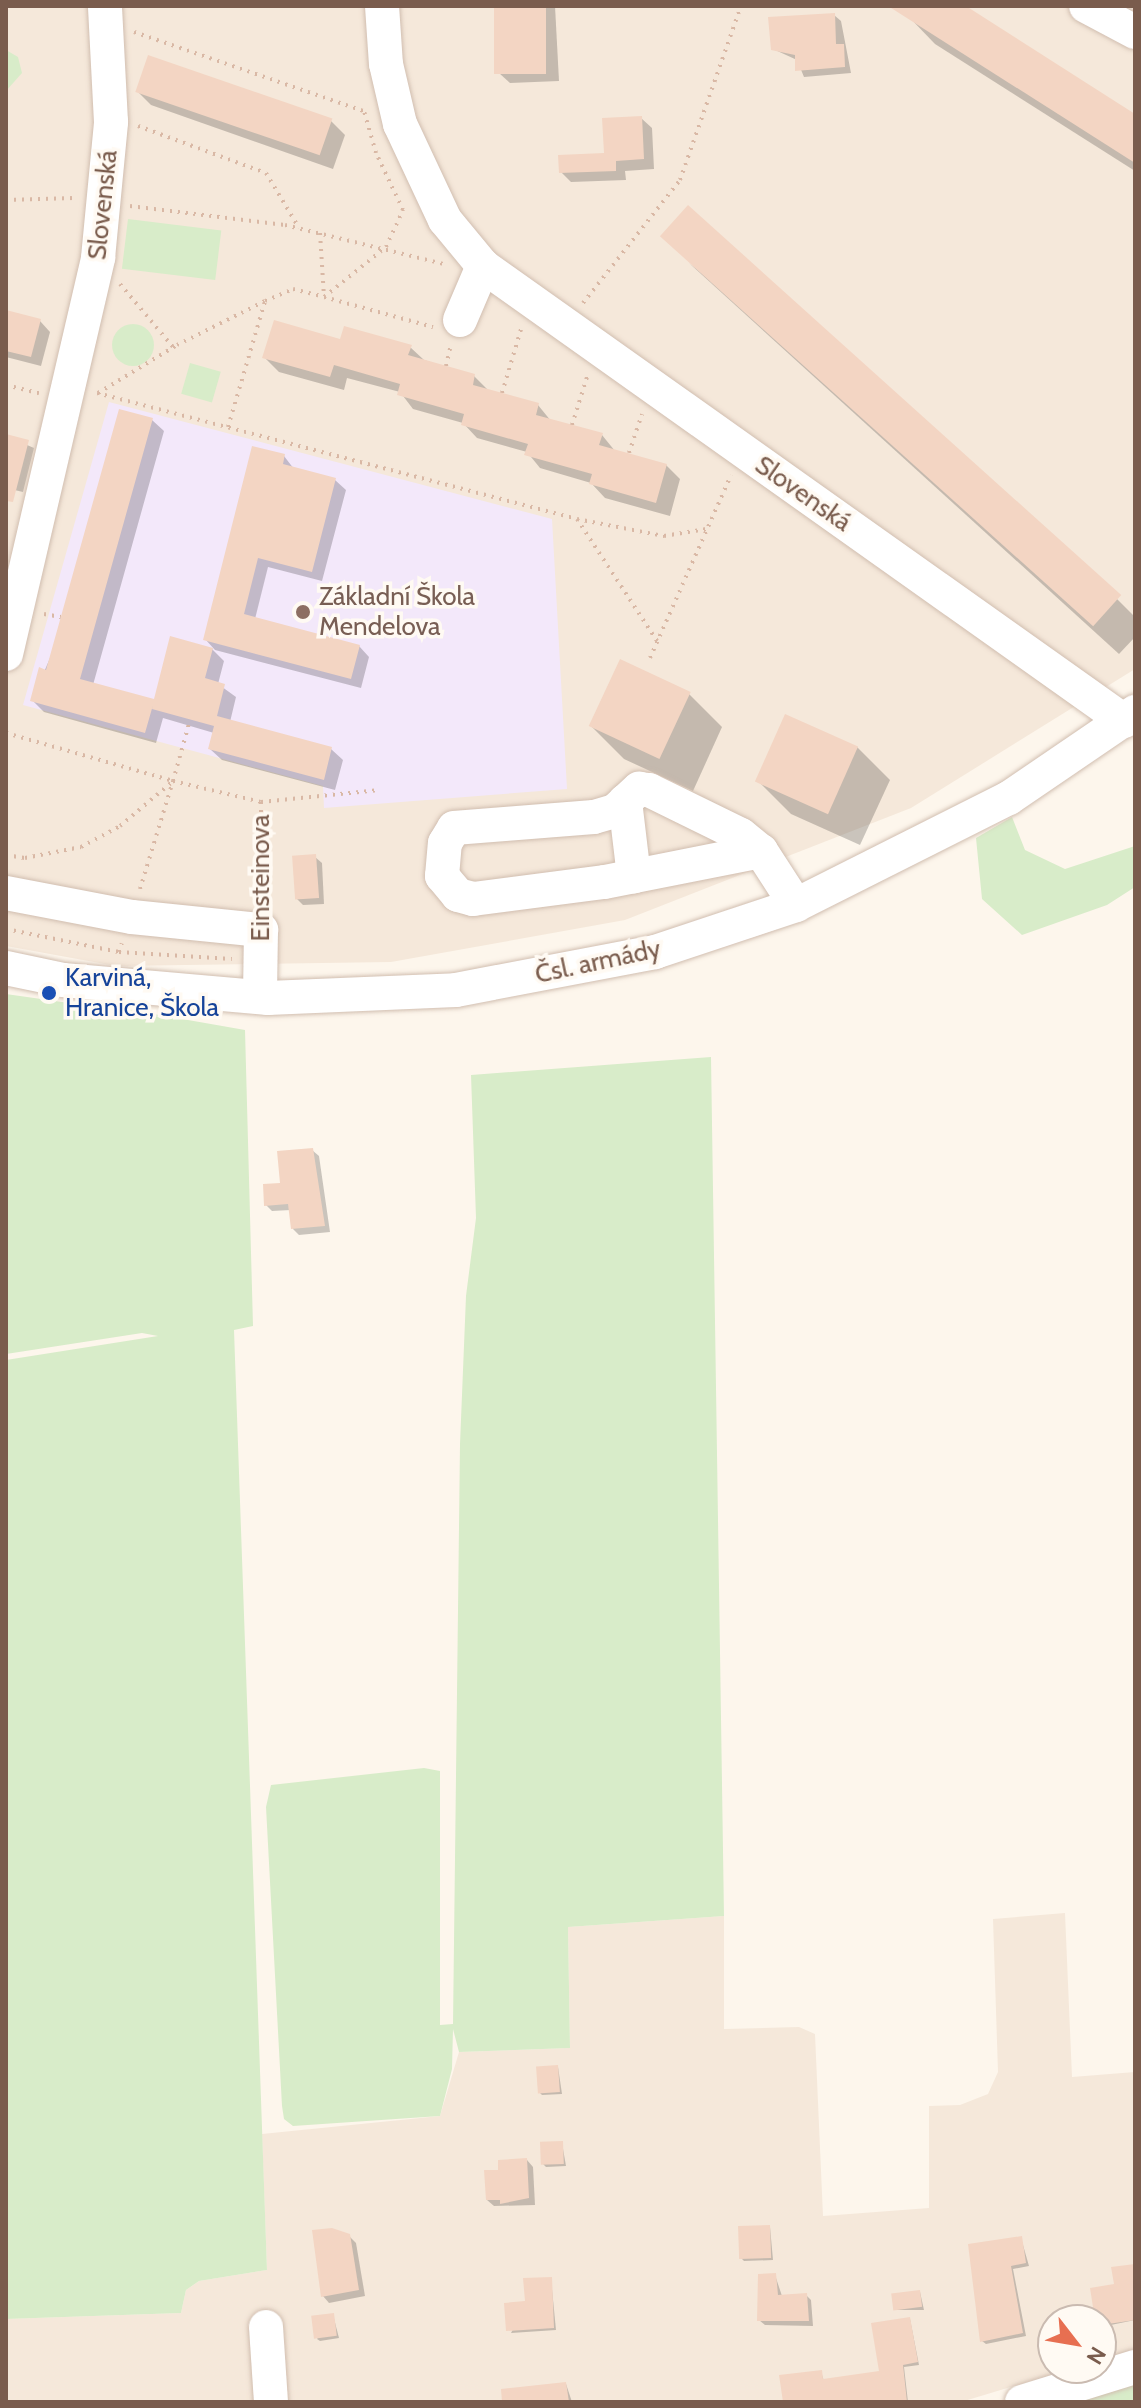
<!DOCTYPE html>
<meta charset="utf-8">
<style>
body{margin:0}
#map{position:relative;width:1141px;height:2408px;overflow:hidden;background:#fdf6ec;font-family:Cabin,sans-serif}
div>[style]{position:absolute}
.residential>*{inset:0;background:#f5e8da}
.education>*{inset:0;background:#f3e8fa}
.green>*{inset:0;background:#d8ecc9;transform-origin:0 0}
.round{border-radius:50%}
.shadow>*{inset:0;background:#0003}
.building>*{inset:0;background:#f3d5c3;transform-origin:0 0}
.path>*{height:4px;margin-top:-2px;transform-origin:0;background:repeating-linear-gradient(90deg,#d9b8a5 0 2px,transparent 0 8px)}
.roads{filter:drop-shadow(0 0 2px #d1beb0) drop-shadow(0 0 2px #d1beb0)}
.minor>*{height:34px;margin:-17px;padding:0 17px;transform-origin:17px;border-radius:17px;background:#fff}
.dots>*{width:22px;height:22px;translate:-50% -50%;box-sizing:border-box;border:4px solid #fffaf3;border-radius:50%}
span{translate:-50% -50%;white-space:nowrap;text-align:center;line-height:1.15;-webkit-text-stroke:7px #fffaf3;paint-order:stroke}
.street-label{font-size:26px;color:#7a5c4d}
.education-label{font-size:26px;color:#785e54}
.left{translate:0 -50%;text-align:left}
.transit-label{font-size:26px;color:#164399}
.frame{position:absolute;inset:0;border:8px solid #7a5c4d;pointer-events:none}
.north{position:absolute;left:1037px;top:2304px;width:80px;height:80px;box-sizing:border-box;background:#fffaf3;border:2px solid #cabbb1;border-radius:50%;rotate:121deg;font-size:22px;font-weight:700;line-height:32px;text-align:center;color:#7a5c4d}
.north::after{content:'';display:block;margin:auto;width:28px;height:36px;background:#e76f51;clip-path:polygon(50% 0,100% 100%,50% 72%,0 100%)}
</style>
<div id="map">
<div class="residential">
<i style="clip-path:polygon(6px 6px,1135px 6px,1135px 669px,911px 808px,625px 920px,391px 962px,116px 966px,6px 946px)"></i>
<i style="clip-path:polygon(1065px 1913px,1072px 2077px,1135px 2072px,1135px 2350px,1101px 2360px,1101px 2320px,1053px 2320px,1053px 2368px,1074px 2368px,961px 2402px,6px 2402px,6px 2319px,181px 2313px,186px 2290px,199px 2281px,267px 2270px,262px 2134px,440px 2116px,459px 2052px,570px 2048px,568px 1927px,724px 1916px,724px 2029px,799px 2027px,815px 2034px,823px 2216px,929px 2208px,929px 2106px,960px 2105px,988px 2094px,998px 2072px,993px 1919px)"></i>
</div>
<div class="education">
<i style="clip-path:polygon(109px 402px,552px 519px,567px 789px,324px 808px,323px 786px,23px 705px)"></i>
</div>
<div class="green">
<i style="clip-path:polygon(6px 50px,18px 57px,22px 73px,6px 91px)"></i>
<i style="left:128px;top:219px;width:94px;height:50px;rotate:7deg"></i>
<i class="round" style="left:112px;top:324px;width:42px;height:42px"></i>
<i style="left:190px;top:363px;width:32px;height:32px;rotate:16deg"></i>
<i style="clip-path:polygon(1012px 817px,1025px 850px,1065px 869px,1135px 846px,1135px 887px,1107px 905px,1022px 935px,982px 899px,976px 838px)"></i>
<i style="clip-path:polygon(6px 994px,69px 1003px,68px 1009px,78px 1003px,114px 1007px,245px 1030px,253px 1326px,234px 1330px,267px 2270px,199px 2281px,186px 2290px,181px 2313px,6px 2319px,6px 1360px,158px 1336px,142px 1333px,6px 1354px)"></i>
<i style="clip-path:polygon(711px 1057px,724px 1916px,568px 1927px,570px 2048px,459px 2052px,453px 2029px,452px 2069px,440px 2116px,293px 2126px,284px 2119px,282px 2106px,266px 1807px,271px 1785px,424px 1768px,440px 1771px,440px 2025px,453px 2024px,460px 1444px,466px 1296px,476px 1218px,471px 1075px)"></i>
<i style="clip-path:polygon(1135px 2380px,1135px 2402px,1054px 2402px)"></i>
</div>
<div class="shadow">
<i style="clip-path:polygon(496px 6px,555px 6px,559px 81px,510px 83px,499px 73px)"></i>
<i style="clip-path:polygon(914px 6px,962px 6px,1135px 116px,1135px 171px,935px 44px,908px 16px)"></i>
<i style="clip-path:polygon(834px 15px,841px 21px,851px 73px,804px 77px,797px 60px,773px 49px)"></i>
<i style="clip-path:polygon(149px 57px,331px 121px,345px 135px,333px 169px,151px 105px,137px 91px)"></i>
<i style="clip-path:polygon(641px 118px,652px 128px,654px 169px,625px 171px,626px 180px,571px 182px,561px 172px,606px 155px)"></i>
<i style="clip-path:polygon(689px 263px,1117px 599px,1135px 617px,1135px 637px,1119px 654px)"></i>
<i style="clip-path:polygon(6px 312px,40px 321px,50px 332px,41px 366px,6px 357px)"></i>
<i style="clip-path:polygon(341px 341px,410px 347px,424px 360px,474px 376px,488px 390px,538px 405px,551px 421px,602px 435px,615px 451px,666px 465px,680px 479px,670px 516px,605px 498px,591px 483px,540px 468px,527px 452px,477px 438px,463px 423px,413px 409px,400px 392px,347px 378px,344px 390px,279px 372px,265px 358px)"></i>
<i style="clip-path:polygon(152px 420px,164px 431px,93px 685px,156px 702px,212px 649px,224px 661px,218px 684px,236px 697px,230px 722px,331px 749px,343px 760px,335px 790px,222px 760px,210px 749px,214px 733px,163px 718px,156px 743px,44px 712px,32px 700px)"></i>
<i style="clip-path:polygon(6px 436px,34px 448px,23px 492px,6px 488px)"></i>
<i style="clip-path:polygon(284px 456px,294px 469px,335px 480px,346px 490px,322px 581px,268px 567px,255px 619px,359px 646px,369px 657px,361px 688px,215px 650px,205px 639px)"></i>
<i style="clip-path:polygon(689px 694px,722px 727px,693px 791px,624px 759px,591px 726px)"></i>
<i style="clip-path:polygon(857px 747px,890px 780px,860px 845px,791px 814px,758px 781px)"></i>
<i style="clip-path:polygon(315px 857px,322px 863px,324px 904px,303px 905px,296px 898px)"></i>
<i style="clip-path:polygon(312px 1150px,319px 1156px,330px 1232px,299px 1235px,293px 1229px,291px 1210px,272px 1211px,266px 1205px)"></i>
<i style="clip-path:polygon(558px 2067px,562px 2094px,542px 2095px,539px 2092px)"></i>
<i style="clip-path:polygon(562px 2143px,566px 2166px,546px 2167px,543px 2164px)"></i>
<i style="clip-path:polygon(527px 2160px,533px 2167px,535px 2205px,494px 2206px,487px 2200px,500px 2172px)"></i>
<i style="clip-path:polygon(770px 2227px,773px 2260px,744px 2261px,741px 2258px)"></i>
<i style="clip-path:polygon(349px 2236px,356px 2243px,365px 2296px,329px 2303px,323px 2296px)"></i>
<i style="clip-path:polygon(1021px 2238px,1029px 2266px,1013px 2269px,1026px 2336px,986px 2344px,982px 2341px)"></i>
<i style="clip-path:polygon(1135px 2266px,1135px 2320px,1101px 2327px,1101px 2320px)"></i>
<i style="clip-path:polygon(775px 2275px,782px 2296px,806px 2295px,811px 2300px,813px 2326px,765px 2325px,759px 2320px)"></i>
<i style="clip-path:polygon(551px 2279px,556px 2330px,511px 2333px,527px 2303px)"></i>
<i style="clip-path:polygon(920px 2292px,924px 2310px,895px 2310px)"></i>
<i style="clip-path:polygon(333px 2315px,339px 2338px,320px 2341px,317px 2339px)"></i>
<i style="clip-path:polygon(910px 2319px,919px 2365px,904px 2367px,908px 2402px,785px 2402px,821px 2372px,824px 2381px,881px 2372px)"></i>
<i style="clip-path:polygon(566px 2384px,572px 2402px,519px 2402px)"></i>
</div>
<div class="building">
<i style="left:494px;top:6px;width:52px;height:68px"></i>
<i style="clip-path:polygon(888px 6px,966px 6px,1135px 114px,1135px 163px)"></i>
<i style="clip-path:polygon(835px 13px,836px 44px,844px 44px,845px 67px,795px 71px,795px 55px,771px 50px,768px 17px)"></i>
<i style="left:148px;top:55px;width:195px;height:39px;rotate:19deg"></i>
<i style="clip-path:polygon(642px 116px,644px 159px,616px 161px,616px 171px,559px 173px,558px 155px,604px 153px,602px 118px)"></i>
<i style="left:688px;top:205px;width:583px;height:42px;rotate:42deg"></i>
<i style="clip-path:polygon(6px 310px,41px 319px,31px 357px,6px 351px)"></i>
<i style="clip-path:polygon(274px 320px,340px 339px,344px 326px,412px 345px,408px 355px,475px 374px,473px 385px,539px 403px,536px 415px,603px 433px,599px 445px,667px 464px,656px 503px,589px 484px,592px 474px,524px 455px,528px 444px,461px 425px,464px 414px,397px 395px,400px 384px,334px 365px,330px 377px,262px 358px)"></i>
<i style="clip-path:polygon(119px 409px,153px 418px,80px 679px,154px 699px,170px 636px,213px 648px,205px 678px,225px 684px,217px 716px,332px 747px,324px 780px,208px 749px,214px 726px,152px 709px,153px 705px,145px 733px,30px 701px,39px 667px,46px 670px)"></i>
<i style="clip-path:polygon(6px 434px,29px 440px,13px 502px,6px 501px)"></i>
<i style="clip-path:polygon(252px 446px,285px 454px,283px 464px,336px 478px,312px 572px,258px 558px,244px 614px,360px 645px,351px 679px,203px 640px)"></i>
<i style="left:620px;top:659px;width:78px;height:74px;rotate:25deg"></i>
<i style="left:785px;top:714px;width:80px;height:74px;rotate:24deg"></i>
<i style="left:316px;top:854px;width:44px;height:24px;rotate:86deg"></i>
<i style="clip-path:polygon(313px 1148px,325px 1226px,291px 1229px,288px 1204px,264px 1206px,263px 1184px,280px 1183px,277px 1151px)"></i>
<i style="left:558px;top:2065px;width:27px;height:22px;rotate:86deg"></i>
<i style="left:563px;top:2141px;width:23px;height:23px;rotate:88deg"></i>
<i style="clip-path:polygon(527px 2158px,529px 2198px,500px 2204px,500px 2200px,486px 2200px,484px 2170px,498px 2170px,498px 2160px)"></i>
<i style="left:770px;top:2225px;width:33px;height:32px;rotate:88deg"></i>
<i style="clip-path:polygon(332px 2228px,350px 2234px,359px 2290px,321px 2297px,312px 2230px)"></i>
<i style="clip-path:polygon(1022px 2236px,1026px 2263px,1011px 2266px,1023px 2333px,980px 2342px,968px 2244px)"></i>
<i style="clip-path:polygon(1135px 2264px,1135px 2320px,1101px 2325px,1095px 2320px,1090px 2288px,1114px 2284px,1111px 2267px)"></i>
<i style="clip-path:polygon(776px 2273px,778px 2295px,807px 2293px,809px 2321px,757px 2321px,758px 2274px)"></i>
<i style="clip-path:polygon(552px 2277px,554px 2328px,506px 2331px,504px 2303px,525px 2301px,523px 2278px)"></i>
<i style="left:920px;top:2290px;width:17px;height:29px;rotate:83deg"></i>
<i style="left:334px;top:2313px;width:23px;height:23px;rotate:83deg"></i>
<i style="clip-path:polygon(910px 2317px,918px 2362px,903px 2365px,907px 2402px,783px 2402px,779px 2375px,822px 2370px,823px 2379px,879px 2371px,871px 2323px)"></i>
<i style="clip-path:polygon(566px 2382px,569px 2402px,502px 2402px,501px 2389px)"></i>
</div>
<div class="path">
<i style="left:7px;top:6px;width:3px;rotate:72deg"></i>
<i style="left:134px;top:32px;width:243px;rotate:19deg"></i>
<i style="left:138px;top:126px;width:136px;rotate:20.2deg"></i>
<i style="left:266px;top:173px;width:64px;rotate:59deg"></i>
<i style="left:6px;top:135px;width:2px;rotate:-27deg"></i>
<i style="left:6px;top:200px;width:68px;rotate:-1.7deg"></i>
<i style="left:130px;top:206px;width:156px;rotate:7deg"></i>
<i style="left:285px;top:225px;width:164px;rotate:13.8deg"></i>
<i style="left:320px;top:233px;width:64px;rotate:86.4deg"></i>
<i style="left:324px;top:297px;width:113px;rotate:15.4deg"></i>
<i style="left:120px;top:284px;width:82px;rotate:49.9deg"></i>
<i style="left:583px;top:303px;width:157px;rotate:-51.7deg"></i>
<i style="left:680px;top:180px;width:184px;rotate:-70.7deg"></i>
<i style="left:446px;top:366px;width:22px;rotate:-77deg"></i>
<i style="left:6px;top:385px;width:34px;rotate:14deg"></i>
<i style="left:97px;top:393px;width:496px;rotate:14.7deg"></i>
<i style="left:577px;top:519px;width:89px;rotate:11.1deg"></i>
<i style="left:664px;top:536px;width:43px;rotate:-9.5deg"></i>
<i style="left:98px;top:393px;width:92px;rotate:-31.3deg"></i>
<i style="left:177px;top:345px;width:98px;rotate:-26.6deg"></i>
<i style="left:265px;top:301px;width:30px;rotate:-23deg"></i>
<i style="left:293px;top:289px;width:32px;rotate:14deg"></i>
<i style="left:324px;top:297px;width:80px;rotate:-38.9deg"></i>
<i style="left:386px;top:247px;width:41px;rotate:-65.3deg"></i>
<i style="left:403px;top:210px;width:63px;rotate:-115.3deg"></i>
<i style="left:376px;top:153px;width:44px;rotate:-105.9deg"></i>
<i style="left:502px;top:393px;width:70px;rotate:-73.4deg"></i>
<i style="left:572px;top:425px;width:53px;rotate:-72.6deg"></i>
<i style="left:228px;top:427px;width:131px;rotate:-73.6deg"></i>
<i style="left:629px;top:453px;width:41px;rotate:-71.6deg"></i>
<i style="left:577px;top:519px;width:146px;rotate:56.7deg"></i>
<i style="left:44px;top:614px;width:17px;rotate:10deg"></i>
<i style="left:650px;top:658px;width:200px;rotate:-66.1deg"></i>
<i style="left:6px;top:733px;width:174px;rotate:16deg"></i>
<i style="left:173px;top:781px;width:63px;rotate:-74.4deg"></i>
<i style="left:173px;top:781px;width:90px;rotate:13.4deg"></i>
<i style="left:261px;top:802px;width:99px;rotate:90deg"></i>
<i style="left:261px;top:802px;width:119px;rotate:-5.8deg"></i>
<i style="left:6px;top:855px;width:19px;rotate:9deg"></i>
<i style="left:25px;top:858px;width:57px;rotate:-11.1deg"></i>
<i style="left:81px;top:847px;width:44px;rotate:-28.3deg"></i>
<i style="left:120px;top:826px;width:68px;rotate:-40.2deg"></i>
<i style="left:140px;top:889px;width:113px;rotate:-73deg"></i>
<i style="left:6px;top:929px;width:115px;rotate:11.5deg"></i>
<i style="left:119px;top:952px;width:9px;rotate:-72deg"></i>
<i style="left:119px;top:952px;width:113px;rotate:3.5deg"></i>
</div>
<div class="roads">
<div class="minor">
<i style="left:382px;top:6px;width:58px;rotate:86.1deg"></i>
<i style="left:386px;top:64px;width:62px;rotate:76.9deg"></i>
<i style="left:400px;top:124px;width:106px;rotate:64.9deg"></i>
<i style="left:445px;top:220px;width:60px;rotate:50.4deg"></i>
<i style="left:483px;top:266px;width:786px;rotate:35.37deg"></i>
<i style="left:1086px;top:6px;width:55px;rotate:28deg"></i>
<i style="left:460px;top:320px;width:59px;rotate:-66.9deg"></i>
<i style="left:6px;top:654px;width:407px;rotate:-76.9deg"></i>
<i style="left:98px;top:258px;width:137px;rotate:-84.5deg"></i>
<i style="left:111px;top:122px;width:116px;rotate:-93deg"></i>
<i style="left:625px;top:801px;width:76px;rotate:83.2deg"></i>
<i style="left:761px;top:851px;width:160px;rotate:168.8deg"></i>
<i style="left:604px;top:882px;width:132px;rotate:172.6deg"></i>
<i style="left:473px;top:899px;width:16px;rotate:-165deg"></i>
<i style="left:458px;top:895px;width:25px;rotate:-130deg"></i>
<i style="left:442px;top:876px;width:33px;rotate:-85deg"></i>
<i style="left:445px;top:843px;width:17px;rotate:-59deg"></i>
<i style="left:454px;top:828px;width:140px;rotate:-4.5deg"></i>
<i style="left:594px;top:817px;width:22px;rotate:-16deg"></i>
<i style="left:615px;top:811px;width:33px;rotate:-43deg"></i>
<i style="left:639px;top:789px;width:10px;rotate:6deg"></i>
<i style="left:649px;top:790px;width:102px;rotate:26.1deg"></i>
<i style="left:741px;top:835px;width:26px;rotate:39deg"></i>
<i style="left:761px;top:851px;width:64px;rotate:57.1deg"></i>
<i style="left:6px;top:893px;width:128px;rotate:10.8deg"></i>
<i style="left:132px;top:917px;width:130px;rotate:5.8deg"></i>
<i style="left:261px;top:930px;width:67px;rotate:90.9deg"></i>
<i style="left:6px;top:968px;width:58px;rotate:11.9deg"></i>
<i style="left:63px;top:980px;width:206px;rotate:5deg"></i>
<i style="left:268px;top:998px;width:188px;rotate:-2.4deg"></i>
<i style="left:456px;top:990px;width:203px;rotate:-10.8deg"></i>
<i style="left:655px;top:952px;width:149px;rotate:-18.4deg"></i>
<i style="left:796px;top:905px;width:238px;rotate:-26.7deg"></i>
<i style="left:1009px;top:798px;width:153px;rotate:-34.3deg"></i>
<i style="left:266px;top:2327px;width:75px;rotate:86.2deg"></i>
<i style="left:1022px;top:2402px;width:118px;rotate:-17.2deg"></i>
</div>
</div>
<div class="dots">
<i style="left:303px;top:612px;background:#8d6e63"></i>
<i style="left:49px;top:993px;background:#1a4fb4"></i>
</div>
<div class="street-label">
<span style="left:103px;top:205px;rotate:-84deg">Slovenská</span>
<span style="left:803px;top:494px;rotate:35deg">Slovenská</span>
<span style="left:261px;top:878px;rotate:-90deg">Einsteinova</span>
<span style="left:598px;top:962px;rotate:-12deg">Čsl. armády</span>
</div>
<div class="education-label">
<span class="left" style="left:319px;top:612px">Základní Škola<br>Mendelova</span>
</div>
<div class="transit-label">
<span class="left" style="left:65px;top:993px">Karviná,<br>Hranice, Škola</span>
</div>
<div class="frame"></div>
<div class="north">N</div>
</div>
